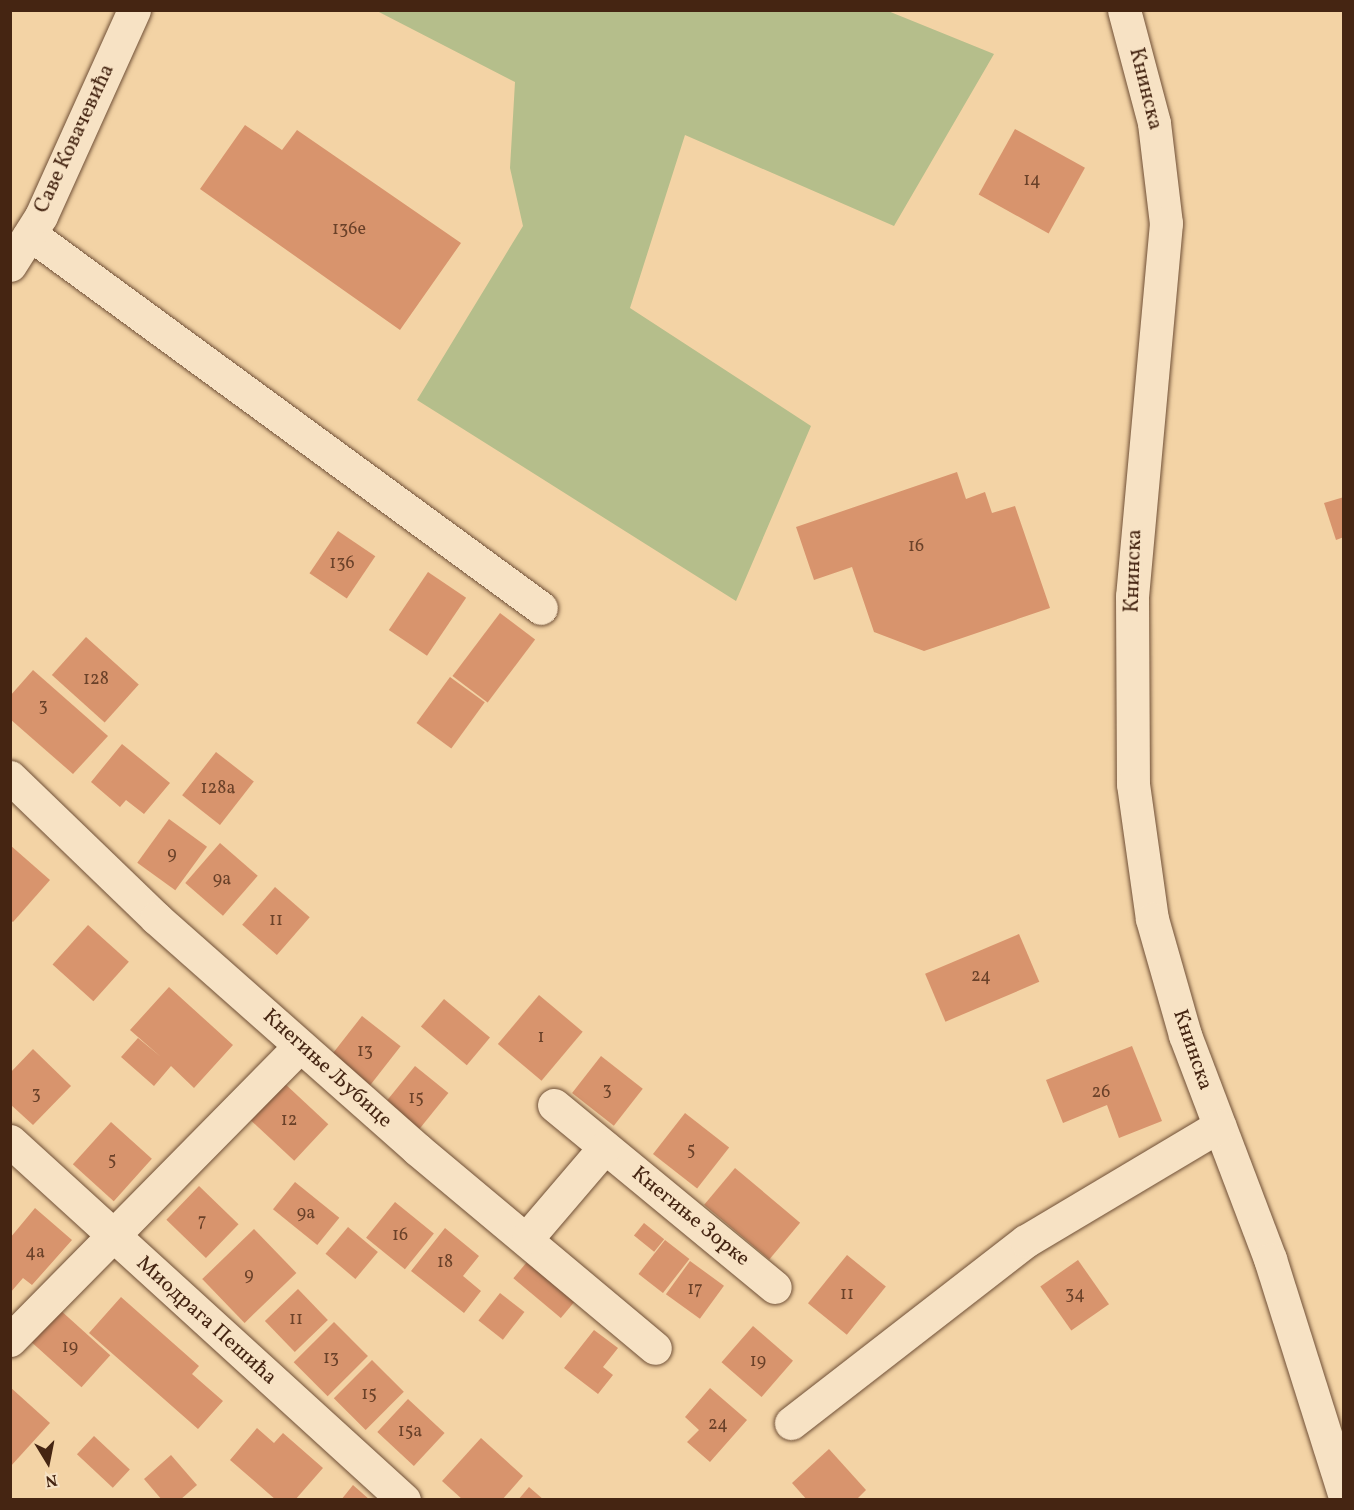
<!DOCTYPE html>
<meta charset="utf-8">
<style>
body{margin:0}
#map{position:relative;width:1354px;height:1510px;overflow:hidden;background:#f3d3a5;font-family:Vollkorn,serif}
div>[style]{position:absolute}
.green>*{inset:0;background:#b5be8b}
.building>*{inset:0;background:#d8946d;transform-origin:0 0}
.roads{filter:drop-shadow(0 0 2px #705037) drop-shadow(0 0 2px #705037)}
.minor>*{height:33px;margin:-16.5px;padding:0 16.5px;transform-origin:16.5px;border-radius:16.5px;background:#f7e2c4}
span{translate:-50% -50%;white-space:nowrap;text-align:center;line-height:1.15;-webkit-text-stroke:4.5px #f7e2c4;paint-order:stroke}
.number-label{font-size:18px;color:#6a4129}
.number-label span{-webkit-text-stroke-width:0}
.street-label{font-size:21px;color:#452512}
.frame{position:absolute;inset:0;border:12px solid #452512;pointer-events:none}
.north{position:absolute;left:18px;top:1432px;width:60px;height:60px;-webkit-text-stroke:4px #f7e2c4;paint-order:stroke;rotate:170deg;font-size:16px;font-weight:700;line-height:24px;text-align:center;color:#452512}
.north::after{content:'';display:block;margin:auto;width:21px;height:27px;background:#452512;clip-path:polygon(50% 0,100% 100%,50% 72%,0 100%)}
</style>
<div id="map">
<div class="green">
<i style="clip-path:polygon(377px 11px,888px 11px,994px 54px,894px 226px,685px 135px,630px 308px,811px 426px,736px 601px,417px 400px,523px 226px,510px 168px,515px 82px)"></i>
</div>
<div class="building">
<i style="clip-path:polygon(245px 125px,282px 150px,297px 130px,461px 243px,400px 330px,200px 189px)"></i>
<i style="left:1015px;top:129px;width:80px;height:75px;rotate:29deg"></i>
<i style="clip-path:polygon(957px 472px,966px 499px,985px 492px,992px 513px,1015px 506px,1050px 608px,924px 651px,874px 632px,852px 567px,814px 580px,796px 527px)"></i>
<i style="clip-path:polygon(1344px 497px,1344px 537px,1336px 540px,1324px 503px)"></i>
<i style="left:338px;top:531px;width:45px;height:51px;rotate:34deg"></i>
<i style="left:428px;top:572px;width:46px;height:70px;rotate:34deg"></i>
<i style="left:500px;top:613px;width:44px;height:79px;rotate:37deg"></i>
<i style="left:86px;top:637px;width:71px;height:51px;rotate:42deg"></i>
<i style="clip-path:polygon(33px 670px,108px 736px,73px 774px,10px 719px,10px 696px)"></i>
<i style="left:450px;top:677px;width:43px;height:57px;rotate:36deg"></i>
<i style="clip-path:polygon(122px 744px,170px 783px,144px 814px,126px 800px,120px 807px,91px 782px)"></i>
<i style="left:216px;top:752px;width:48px;height:55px;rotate:38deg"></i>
<i style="left:169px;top:819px;width:47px;height:54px;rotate:36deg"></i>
<i style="left:220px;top:843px;width:50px;height:53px;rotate:41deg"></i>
<i style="clip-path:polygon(10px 845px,50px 880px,13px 922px,10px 920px)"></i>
<i style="left:275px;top:887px;width:46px;height:50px;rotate:41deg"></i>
<i style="left:88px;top:925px;width:55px;height:53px;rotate:42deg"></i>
<i style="left:1019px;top:934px;width:52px;height:102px;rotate:67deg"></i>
<i style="clip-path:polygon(169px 987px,233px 1045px,194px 1088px,171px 1066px,154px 1086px,121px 1057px,138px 1038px,161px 1057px,130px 1030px)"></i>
<i style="left:539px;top:995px;width:57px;height:64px;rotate:40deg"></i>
<i style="left:444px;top:999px;width:60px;height:36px;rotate:40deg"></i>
<i style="left:362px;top:1016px;width:49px;height:53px;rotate:38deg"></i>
<i style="clip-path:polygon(1132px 1046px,1162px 1121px,1119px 1138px,1107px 1105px,1063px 1123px,1046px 1080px)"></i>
<i style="clip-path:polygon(33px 1049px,71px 1086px,33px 1125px,10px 1104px,10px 1073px)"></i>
<i style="left:601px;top:1056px;width:53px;height:47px;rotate:38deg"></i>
<i style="left:415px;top:1066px;width:43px;height:50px;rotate:39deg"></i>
<i style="left:283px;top:1082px;width:62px;height:50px;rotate:43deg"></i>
<i style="left:685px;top:1113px;width:56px;height:52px;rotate:38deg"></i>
<i style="left:111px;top:1122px;width:55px;height:57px;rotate:42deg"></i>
<i style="left:735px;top:1168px;width:85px;height:48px;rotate:40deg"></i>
<i style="left:295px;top:1182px;width:57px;height:35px;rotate:39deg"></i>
<i style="left:199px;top:1186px;width:55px;height:47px;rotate:44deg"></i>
<i style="left:395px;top:1202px;width:50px;height:46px;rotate:39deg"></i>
<i style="clip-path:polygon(35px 1208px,72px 1240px,32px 1285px,23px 1278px,10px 1293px,10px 1238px)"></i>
<i style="left:644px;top:1223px;width:26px;height:16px;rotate:39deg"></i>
<i style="left:348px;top:1227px;width:39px;height:35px;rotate:40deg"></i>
<i style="clip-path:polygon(445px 1228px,479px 1256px,463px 1276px,481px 1291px,464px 1313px,411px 1271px)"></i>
<i style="left:254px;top:1229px;width:61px;height:72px;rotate:46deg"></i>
<i style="left:665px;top:1240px;width:31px;height:43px;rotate:38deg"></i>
<i style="left:847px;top:1255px;width:50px;height:62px;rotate:39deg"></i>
<i style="left:532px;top:1256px;width:62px;height:29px;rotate:40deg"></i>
<i style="left:1078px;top:1260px;width:54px;height:46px;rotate:55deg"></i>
<i style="left:690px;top:1261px;width:42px;height:41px;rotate:36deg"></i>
<i style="left:298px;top:1289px;width:43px;height:46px;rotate:46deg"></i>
<i style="left:500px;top:1293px;width:31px;height:35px;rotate:38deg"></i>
<i style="clip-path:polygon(121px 1297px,199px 1366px,192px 1374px,223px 1401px,198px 1429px,89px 1333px)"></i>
<i style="left:59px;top:1309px;width:69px;height:43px;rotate:42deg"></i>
<i style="left:334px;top:1322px;width:48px;height:57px;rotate:45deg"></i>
<i style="left:753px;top:1326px;width:53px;height:48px;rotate:41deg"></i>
<i style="clip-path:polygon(594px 1330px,618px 1348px,603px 1367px,613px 1375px,598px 1394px,564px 1368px)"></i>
<i style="left:372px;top:1360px;width:45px;height:54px;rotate:45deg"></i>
<i style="clip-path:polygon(10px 1387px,50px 1423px,10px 1467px)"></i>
<i style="clip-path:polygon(710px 1388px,747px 1420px,710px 1462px,687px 1442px,699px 1430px,685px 1417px)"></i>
<i style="left:408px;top:1399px;width:50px;height:45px;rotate:43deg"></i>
<i style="clip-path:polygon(257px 1428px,274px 1443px,283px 1433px,323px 1468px,295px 1500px,276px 1500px,230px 1460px)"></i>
<i style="left:94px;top:1436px;width:49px;height:25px;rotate:43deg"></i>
<i style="clip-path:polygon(481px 1438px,523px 1476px,502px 1500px,463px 1500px,442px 1481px)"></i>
<i style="clip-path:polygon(829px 1449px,866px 1490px,856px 1500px,807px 1500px,792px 1483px)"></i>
<i style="clip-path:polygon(171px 1455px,197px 1485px,180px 1500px,162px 1500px,144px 1479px)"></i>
<i style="clip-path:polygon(353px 1485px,370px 1500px,341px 1500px)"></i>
<i style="clip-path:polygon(529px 1487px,544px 1500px,518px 1500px)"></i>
</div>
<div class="roads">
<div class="minor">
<i style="left:1124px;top:10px;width:117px;rotate:75.1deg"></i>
<i style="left:1154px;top:123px;width:101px;rotate:83.2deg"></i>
<i style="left:1166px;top:223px;width:375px;rotate:95.2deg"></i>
<i style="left:1132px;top:596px;width:188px;rotate:89.7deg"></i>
<i style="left:1133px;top:784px;width:136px;rotate:82deg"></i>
<i style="left:1152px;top:919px;width:121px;rotate:74.1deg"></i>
<i style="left:1185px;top:1035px;width:240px;rotate:69.2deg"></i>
<i style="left:1270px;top:1259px;width:246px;rotate:72.5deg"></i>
<i style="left:30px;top:234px;width:633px;rotate:36.2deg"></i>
<i style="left:10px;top:265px;width:58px;rotate:-57.7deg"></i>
<i style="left:41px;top:216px;width:226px;rotate:-65.7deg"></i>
<i style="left:10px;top:777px;width:203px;rotate:44deg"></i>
<i style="left:156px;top:918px;width:349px;rotate:41.5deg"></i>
<i style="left:417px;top:1149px;width:310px;rotate:39.9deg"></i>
<i style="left:554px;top:1105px;width:286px;rotate:39.5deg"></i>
<i style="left:10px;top:1141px;width:533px;rotate:42.34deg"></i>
<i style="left:528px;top:1237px;width:118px;rotate:-49.5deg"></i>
<i style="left:10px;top:1340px;width:413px;rotate:-45.4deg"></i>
<i style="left:791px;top:1423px;width:297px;rotate:-37.8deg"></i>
<i style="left:1026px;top:1241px;width:225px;rotate:-30.8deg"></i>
</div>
</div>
<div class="number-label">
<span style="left:1032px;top:181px">14</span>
<span style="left:349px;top:230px">136e</span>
<span style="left:916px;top:547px">16</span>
<span style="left:342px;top:564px">136</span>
<span style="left:96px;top:680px">128</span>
<span style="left:43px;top:707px">3</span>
<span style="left:218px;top:789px">128a</span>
<span style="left:172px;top:855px">9</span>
<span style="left:222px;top:880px">9a</span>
<span style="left:276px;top:921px">11</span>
<span style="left:981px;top:977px">24</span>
<span style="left:541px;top:1038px">1</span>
<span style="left:365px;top:1052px">13</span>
<span style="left:607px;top:1091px">3</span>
<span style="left:1101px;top:1093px">26</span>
<span style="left:36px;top:1095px">3</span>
<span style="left:416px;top:1099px">15</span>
<span style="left:289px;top:1121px">12</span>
<span style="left:691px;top:1151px">5</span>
<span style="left:112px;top:1161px">5</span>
<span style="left:306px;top:1214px">9a</span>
<span style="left:202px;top:1222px">7</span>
<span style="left:400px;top:1236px">16</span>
<span style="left:35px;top:1253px">4a</span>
<span style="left:445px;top:1263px">18</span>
<span style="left:249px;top:1276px">9</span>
<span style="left:695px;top:1290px">17</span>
<span style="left:847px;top:1295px">11</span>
<span style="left:1075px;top:1295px">34</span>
<span style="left:296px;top:1320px">11</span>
<span style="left:70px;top:1348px">19</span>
<span style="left:331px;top:1359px">13</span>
<span style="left:758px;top:1362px">19</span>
<span style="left:369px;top:1395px">15</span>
<span style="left:718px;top:1425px">24</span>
<span style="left:410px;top:1432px">15a</span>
</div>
<div class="street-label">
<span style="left:1145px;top:89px;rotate:76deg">Книнска</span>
<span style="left:75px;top:139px;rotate:-65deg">Саве Ковачевића</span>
<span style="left:1134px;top:571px;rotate:-88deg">Книнска</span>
<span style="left:1192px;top:1050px;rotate:71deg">Книнска</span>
<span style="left:327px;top:1069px;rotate:42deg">Кнегиње Љубице</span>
<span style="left:690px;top:1217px;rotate:39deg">Кнегиње Зорке</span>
<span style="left:206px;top:1321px;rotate:42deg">Миодрага Пешића</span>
</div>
<div class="frame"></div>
<div class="north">N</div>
</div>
